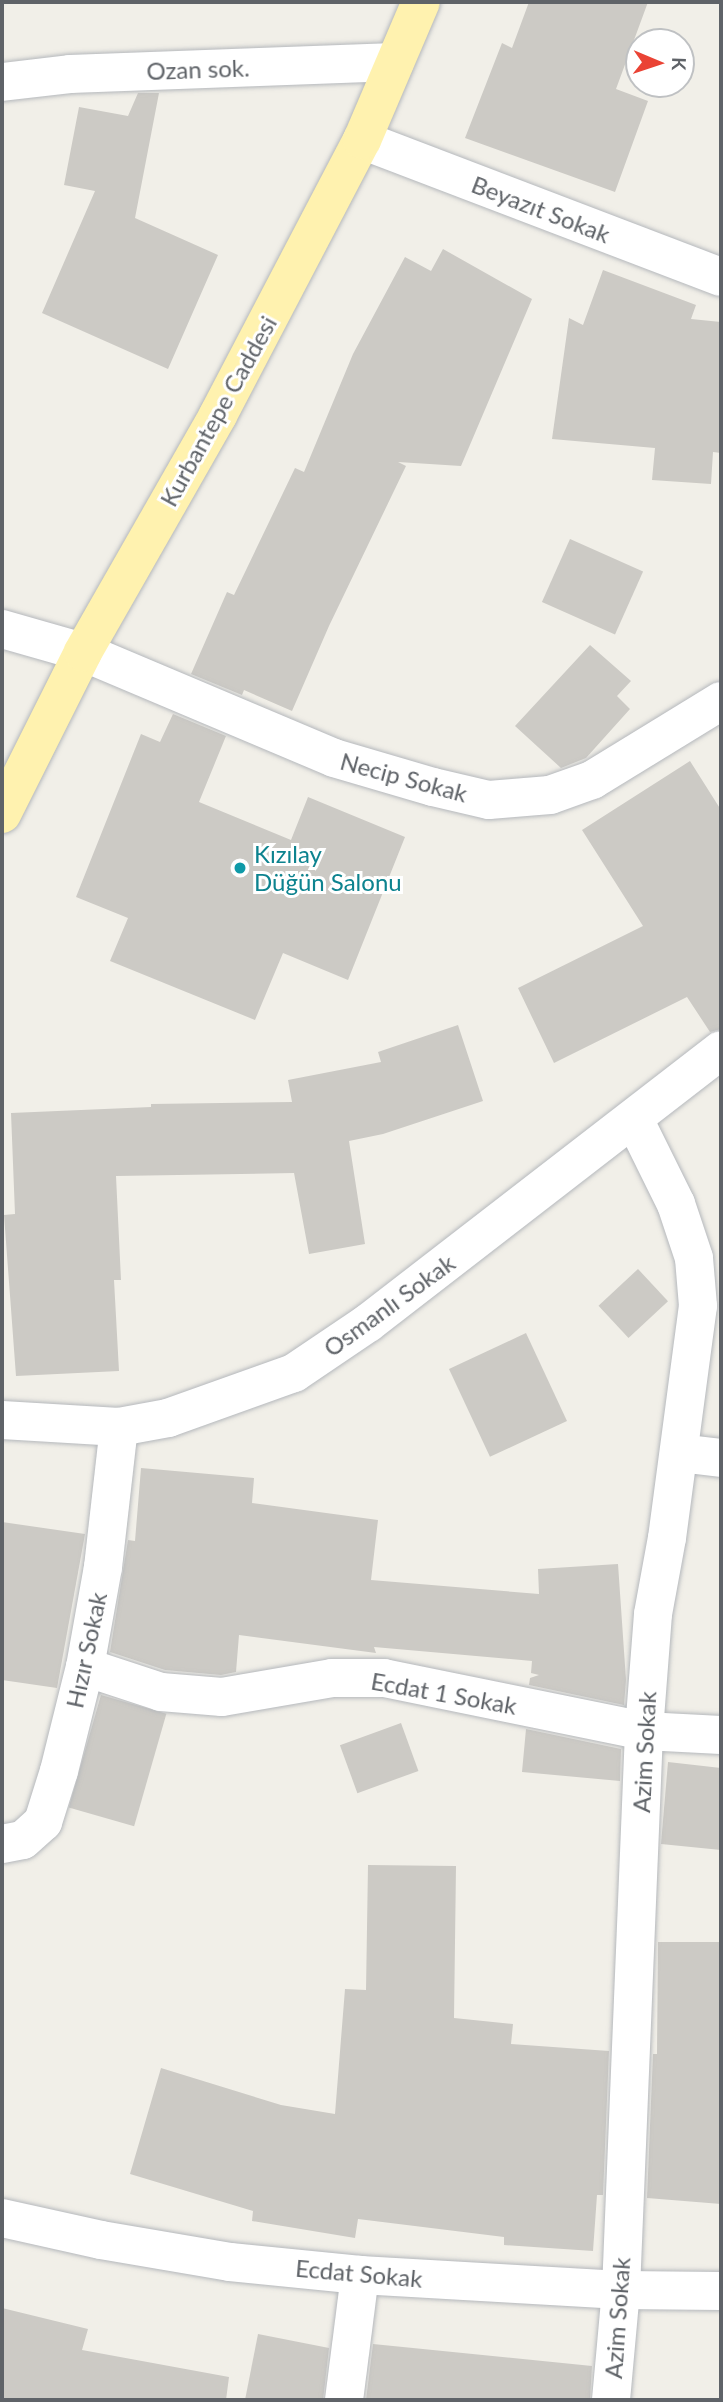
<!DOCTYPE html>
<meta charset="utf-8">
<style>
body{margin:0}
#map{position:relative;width:723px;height:2402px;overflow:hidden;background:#f1efe8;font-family:Lato,sans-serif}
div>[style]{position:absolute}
.building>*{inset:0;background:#cccac5;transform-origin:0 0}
.roads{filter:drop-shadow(0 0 2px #b5b8bc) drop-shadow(0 0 2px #b5b8bc)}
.minor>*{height:38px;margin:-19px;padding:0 19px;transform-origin:19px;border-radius:19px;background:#fff}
.major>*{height:38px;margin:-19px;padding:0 19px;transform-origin:19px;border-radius:19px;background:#fff2af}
.dots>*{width:19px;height:19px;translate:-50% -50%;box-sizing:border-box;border:4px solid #fff;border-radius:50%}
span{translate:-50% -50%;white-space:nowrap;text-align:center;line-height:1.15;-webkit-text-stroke:6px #fff;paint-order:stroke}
.street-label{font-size:24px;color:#5f6368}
.culture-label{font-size:24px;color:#0d838f}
.left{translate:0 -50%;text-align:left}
.frame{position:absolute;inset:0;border:4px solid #5f6368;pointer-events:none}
.north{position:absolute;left:625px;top:28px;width:70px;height:70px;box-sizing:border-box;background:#fff;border:2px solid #bfc1c3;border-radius:50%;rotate:92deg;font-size:19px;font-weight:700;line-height:28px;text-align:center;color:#5f6368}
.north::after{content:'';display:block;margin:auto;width:24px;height:32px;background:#ea4335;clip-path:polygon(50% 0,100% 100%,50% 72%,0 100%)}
</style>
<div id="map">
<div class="building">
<i style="clip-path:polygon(529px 2px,648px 2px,616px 89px,648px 101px,615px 192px,465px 138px,502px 43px,512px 48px)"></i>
<i style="clip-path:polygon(138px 93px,159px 93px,135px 218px,218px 255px,168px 369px,42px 313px,95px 191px,64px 185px,79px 107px,128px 116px)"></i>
<i style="clip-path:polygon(443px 249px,532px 299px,461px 466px,398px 462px,406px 466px,329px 626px,292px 711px,244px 690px,242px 695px,191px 674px,227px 592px,234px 595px,295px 468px,304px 472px,353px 354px,405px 257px,431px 271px)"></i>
<i style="clip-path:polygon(603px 270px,696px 305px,691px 319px,721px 322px,721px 453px,713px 452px,711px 484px,652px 480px,655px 448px,552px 439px,569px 318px,583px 325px)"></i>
<i style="left:570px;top:539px;width:80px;height:69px;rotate:24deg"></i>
<i style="clip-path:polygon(590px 645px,631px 681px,617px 696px,630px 709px,586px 758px,561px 768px,515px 726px)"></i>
<i style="clip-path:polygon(173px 714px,226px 736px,199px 802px,291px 840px,308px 797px,405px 837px,348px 980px,283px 953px,255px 1020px,110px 961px,128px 918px,76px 897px,141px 734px,160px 742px)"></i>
<i style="clip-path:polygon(690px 761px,721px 810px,721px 1029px,710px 1032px,687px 997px,554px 1063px,518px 988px,643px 926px,582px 830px)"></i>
<i style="clip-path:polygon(458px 1025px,483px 1101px,383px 1134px,349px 1141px,365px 1244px,309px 1254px,294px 1173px,116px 1176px,121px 1280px,114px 1280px,119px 1371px,16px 1376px,4px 1215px,15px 1214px,11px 1113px,151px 1107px,151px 1104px,292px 1102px,288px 1080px,381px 1062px,378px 1052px)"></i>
<i style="left:638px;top:1269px;width:44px;height:54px;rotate:47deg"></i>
<i style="left:526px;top:1333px;width:97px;height:85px;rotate:65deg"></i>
<i style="clip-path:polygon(141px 1468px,254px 1478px,252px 1503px,378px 1520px,371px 1580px,539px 1594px,538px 1569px,618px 1564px,626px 1680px,624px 1705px,529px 1685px,530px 1678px,539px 1675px,531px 1673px,532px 1661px,374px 1647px,376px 1653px,239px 1635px,236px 1672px,221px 1675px,165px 1670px,110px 1652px,128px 1540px,135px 1541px)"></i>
<i style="clip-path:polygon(2px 1522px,85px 1534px,57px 1688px,2px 1680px)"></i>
<i style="left:101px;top:1695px;width:68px;height:117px;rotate:16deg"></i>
<i style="left:401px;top:1723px;width:51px;height:65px;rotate:70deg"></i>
<i style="clip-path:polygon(526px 1729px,621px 1749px,620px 1781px,522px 1772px)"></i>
<i style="clip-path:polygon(668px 1762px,721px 1768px,721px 1850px,661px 1844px)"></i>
<i style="clip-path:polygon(368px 1865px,456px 1866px,454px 2018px,513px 2024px,511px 2044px,609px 2051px,603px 2195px,597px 2195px,593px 2251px,504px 2245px,504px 2237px,358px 2219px,355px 2238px,252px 2221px,253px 2211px,130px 2174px,161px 2068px,281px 2105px,335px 2114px,345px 1989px,366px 1990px)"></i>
<i style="clip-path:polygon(658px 1942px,721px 1942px,721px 2204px,647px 2198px,653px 2054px,657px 2054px)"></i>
<i style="clip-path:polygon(2px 2308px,88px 2329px,82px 2350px,229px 2377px,226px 2400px,2px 2400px)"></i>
<i style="clip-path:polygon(258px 2334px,329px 2348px,323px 2400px,245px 2400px)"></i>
<i style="clip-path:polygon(373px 2344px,592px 2366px,590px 2400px,366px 2400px)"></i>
</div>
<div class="roads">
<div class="minor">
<i style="left:2px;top:82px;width:68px;rotate:-6.7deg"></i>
<i style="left:70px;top:74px;width:325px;rotate:-2.1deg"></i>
<i style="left:362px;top:140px;width:384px;rotate:20.9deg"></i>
<i style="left:2px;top:629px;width:84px;rotate:15.9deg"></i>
<i style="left:83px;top:652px;width:272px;rotate:22.9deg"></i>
<i style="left:334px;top:758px;width:103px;rotate:16.3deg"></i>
<i style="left:433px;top:787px;width:57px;rotate:13.1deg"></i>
<i style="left:489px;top:800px;width:61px;rotate:-4.7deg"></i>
<i style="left:550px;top:795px;width:45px;rotate:-19.7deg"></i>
<i style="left:592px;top:780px;width:151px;rotate:-31.5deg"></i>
<i style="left:2px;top:1420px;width:117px;rotate:3.4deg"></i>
<i style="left:119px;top:1427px;width:50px;rotate:-10.4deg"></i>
<i style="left:168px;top:1418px;width:134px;rotate:-19.7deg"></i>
<i style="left:294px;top:1373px;width:89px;rotate:-34deg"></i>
<i style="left:368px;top:1323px;width:446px;rotate:-37.7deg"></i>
<i style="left:679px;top:1453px;width:42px;rotate:6.8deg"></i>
<i style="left:85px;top:1667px;width:80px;rotate:18.2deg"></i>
<i style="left:161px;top:1692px;width:61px;rotate:4.7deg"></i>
<i style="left:222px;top:1697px;width:112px;rotate:-9.8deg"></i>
<i style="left:332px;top:1678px;width:52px"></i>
<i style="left:384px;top:1678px;width:265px;rotate:11.5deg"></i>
<i style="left:644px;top:1731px;width:77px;rotate:3deg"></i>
<i style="left:2px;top:1844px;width:21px;rotate:-11deg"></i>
<i style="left:23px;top:1840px;width:27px;rotate:-42deg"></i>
<i style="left:43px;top:1822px;width:53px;rotate:-72.6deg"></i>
<i style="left:59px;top:1771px;width:107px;rotate:-76deg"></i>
<i style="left:85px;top:1667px;width:102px;rotate:-79.8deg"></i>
<i style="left:103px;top:1567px;width:141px;rotate:-83.5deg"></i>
<i style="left:2px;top:2218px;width:101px;rotate:12.5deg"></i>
<i style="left:101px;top:2240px;width:131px;rotate:9.7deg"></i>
<i style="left:230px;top:2262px;width:131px;rotate:5.7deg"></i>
<i style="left:360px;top:2275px;width:261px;rotate:3.3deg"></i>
<i style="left:621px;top:2290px;width:100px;rotate:0.6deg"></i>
<i style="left:344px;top:2400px;width:126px;rotate:-82.7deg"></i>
<i style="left:611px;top:2400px;width:110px;rotate:-84.8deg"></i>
<i style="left:621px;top:2290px;width:559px;rotate:-87.64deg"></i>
<i style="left:644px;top:1731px;width:117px;rotate:-85.6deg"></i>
<i style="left:653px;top:1614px;width:77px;rotate:-79.6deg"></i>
<i style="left:667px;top:1538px;width:234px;rotate:-82.4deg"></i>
<i style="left:698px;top:1306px;width:48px;rotate:-94.8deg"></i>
<i style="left:694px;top:1258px;width:57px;rotate:-108.4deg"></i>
<i style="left:676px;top:1204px;width:95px;rotate:-116.3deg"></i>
</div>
<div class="major">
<i style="left:2px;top:814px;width:181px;rotate:-63.4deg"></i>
<i style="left:83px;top:652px;width:273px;rotate:-60.3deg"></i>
<i style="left:218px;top:415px;width:310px;rotate:-62.4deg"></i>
<i style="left:362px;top:140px;width:150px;rotate:-66.9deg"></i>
</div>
</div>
<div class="dots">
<i style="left:240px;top:868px;background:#0f9aa8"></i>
</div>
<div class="street-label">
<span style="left:198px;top:69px;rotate:-2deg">Ozan sok.</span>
<span style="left:541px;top:209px;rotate:21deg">Beyazıt Sokak</span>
<span style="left:218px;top:411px;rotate:-61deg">Kurbantepe Caddesi</span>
<span style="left:404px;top:777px;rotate:15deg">Necip Sokak</span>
<span style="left:389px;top:1305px;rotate:-36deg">Osmanlı Sokak</span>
<span style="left:86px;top:1650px;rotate:-78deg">Hızır Sokak</span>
<span style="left:444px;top:1693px;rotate:10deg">Ecdat 1 Sokak</span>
<span style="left:644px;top:1752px;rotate:-87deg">Azim Sokak</span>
<span style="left:359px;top:2273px;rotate:5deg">Ecdat Sokak</span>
<span style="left:617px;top:2318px;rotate:-86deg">Azim Sokak</span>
</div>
<div class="culture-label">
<span class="left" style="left:254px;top:868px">Kızılay<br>Düğün Salonu</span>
</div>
<div class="frame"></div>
<div class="north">K</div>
</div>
